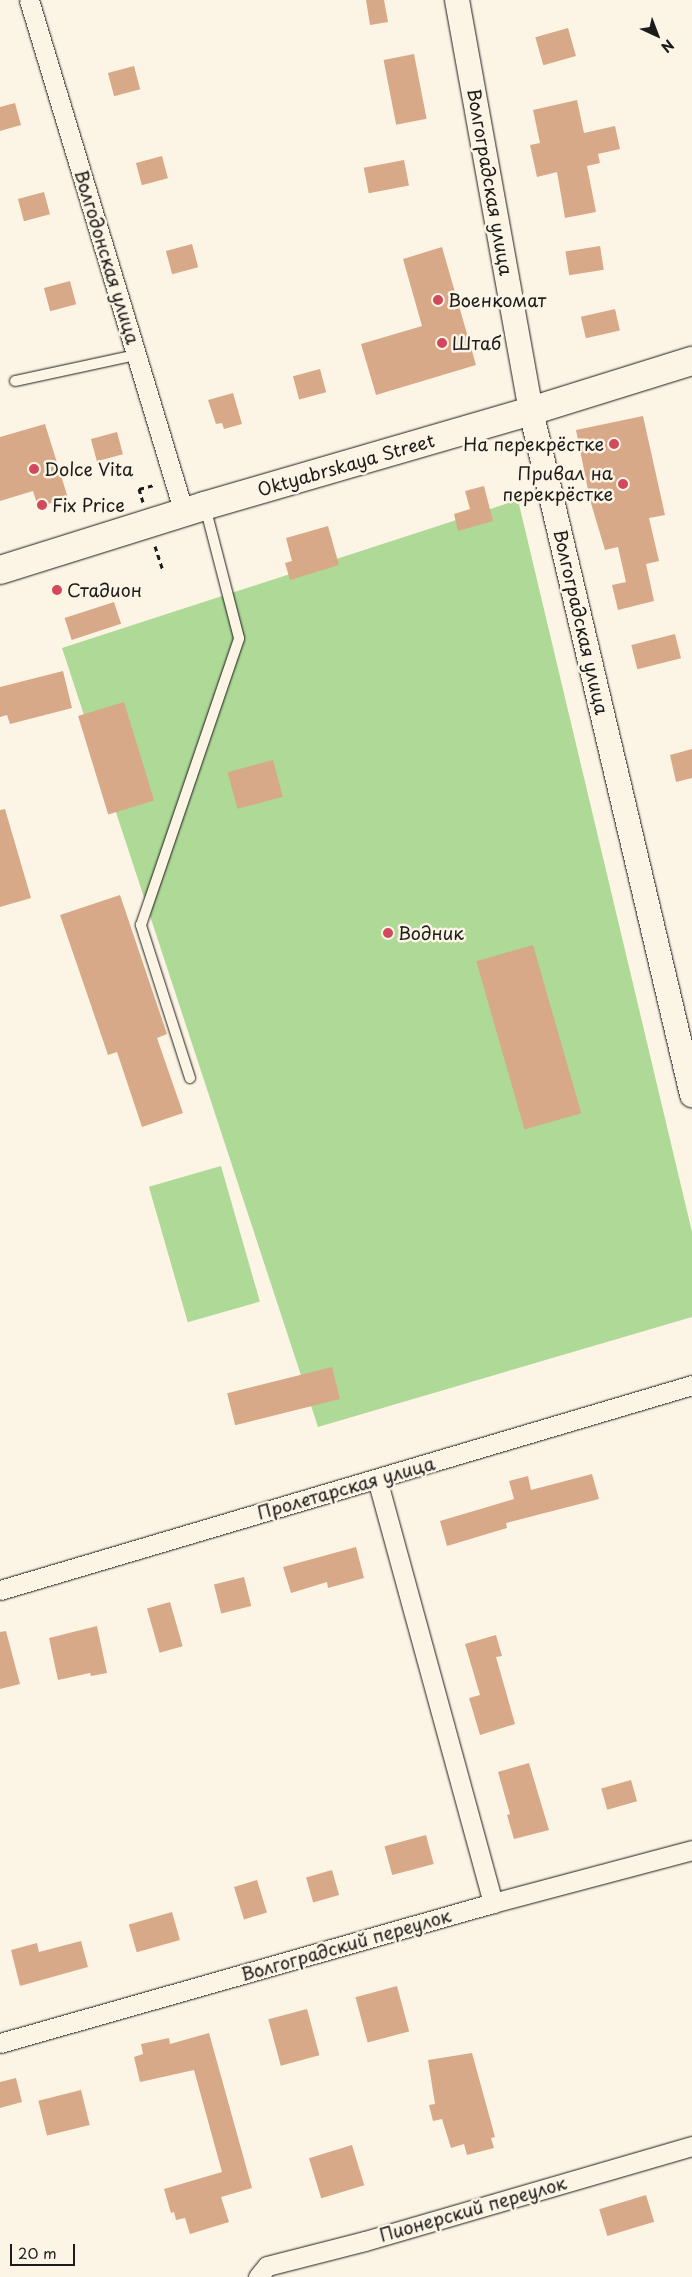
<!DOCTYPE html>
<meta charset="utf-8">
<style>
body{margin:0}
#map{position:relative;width:692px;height:2277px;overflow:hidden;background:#fcf5e5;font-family:"Playpen Sans",sans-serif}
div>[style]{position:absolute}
.green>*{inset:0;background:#aed996;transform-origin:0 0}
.building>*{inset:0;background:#d7a988;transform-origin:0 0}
.path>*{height:3px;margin-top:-1.5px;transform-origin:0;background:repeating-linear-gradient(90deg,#1c1c1c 0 5px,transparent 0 9px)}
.roads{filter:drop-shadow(0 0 1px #1c1c1c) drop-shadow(0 0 1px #1c1c1c)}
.service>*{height:10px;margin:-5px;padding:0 5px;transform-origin:5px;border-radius:5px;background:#fcf5e5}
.minor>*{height:19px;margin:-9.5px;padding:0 9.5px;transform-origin:9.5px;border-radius:9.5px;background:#fcf5e5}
.tertiary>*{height:24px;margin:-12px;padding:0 12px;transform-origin:12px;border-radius:12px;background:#fcf5e5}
.secondary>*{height:28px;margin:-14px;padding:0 14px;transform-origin:14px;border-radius:14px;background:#fcf5e5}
.dots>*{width:14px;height:14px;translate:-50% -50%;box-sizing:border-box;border:2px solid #fcf5e5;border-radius:50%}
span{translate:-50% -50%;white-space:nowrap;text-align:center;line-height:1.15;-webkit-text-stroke:5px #fcf5e5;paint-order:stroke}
.street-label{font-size:18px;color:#1c1c1c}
.poi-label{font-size:18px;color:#1c1c1c}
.left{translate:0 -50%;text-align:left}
.right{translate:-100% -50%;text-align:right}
.north{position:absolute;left:632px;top:10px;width:50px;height:50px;-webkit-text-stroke:4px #fcf5e5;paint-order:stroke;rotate:137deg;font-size:14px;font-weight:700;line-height:20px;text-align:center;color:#1c1c1c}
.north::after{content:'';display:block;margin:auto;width:18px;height:22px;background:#1c1c1c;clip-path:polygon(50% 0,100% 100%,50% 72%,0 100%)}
.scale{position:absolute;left:10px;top:2244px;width:65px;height:22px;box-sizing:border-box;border:2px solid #1c1c1c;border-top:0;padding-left:6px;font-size:15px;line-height:18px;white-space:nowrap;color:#1c1c1c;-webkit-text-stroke:4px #fcf5e5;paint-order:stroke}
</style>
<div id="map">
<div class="green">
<i style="clip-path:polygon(518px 500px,692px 1232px,692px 1317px,318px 1427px,62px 648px)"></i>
<i style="left:221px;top:1166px;width:141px;height:75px;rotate:74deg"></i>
</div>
<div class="building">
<i style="clip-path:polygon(366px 0,384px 0,388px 22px,370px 25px)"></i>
<i style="left:568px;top:28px;width:29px;height:34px;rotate:74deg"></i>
<i style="left:414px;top:54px;width:66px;height:31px;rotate:79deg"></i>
<i style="left:134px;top:66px;width:24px;height:27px;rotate:75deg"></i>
<i style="clip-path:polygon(577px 100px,584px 133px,615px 126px,620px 149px,598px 154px,600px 163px,587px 166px,596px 212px,565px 218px,557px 172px,537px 177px,530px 145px,540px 143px,533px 110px)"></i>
<i style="clip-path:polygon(15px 103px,21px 125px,0 131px,0 107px)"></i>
<i style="left:162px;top:156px;width:23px;height:27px;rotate:75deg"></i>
<i style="left:404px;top:160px;width:26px;height:41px;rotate:79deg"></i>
<i style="left:44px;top:192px;width:23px;height:27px;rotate:75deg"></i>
<i style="left:192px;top:244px;width:24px;height:27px;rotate:75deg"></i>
<i style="left:600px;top:246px;width:24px;height:35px;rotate:81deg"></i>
<i style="clip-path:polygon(442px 247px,476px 365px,376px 395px,361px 344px,422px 326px,403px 259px)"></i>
<i style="left:70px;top:281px;width:24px;height:27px;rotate:75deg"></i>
<i style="left:615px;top:309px;width:22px;height:35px;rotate:77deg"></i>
<i style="left:320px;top:369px;width:24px;height:28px;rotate:75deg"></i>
<i style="clip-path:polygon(233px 393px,242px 424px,224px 429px,222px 423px,216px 424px,208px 400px)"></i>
<i style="clip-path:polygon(643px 416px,665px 515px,649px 518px,659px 561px,646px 564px,654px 601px,618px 610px,612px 585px,626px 582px,618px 547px,605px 550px,590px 500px,576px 430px)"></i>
<i style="clip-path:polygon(45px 424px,68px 498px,38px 507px,33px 491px,0 501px,0 437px)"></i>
<i style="left:117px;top:432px;width:23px;height:27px;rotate:75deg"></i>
<i style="clip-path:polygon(484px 486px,493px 521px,458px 531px,454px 514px,470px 509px,465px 491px)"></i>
<i style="clip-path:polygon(328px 526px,339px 565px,290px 580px,285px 563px,292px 561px,286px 538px)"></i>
<i style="left:114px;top:602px;width:23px;height:52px;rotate:72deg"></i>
<i style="left:675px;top:634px;width:25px;height:45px;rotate:76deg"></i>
<i style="clip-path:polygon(63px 671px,72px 708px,10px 724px,7px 715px,0 717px,0 687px)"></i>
<i style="left:124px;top:702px;width:103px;height:48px;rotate:73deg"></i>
<i style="clip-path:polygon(692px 749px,692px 778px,676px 782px,670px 755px)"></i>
<i style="left:273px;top:760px;width:38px;height:47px;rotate:75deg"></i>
<i style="clip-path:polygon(5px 809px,31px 898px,0 907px,0 810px)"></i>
<i style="clip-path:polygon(120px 895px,167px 1034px,157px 1038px,183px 1113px,142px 1127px,117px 1052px,108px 1055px,60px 915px)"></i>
<i style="left:533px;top:945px;width:175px;height:59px;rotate:74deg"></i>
<i style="left:332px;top:1367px;width:33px;height:108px;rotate:76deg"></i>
<i style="clip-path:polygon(592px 1474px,599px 1499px,506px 1523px,507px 1528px,447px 1546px,440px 1521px,514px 1499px,509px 1481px,528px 1476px,531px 1490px)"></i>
<i style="clip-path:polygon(356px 1547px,364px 1578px,328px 1588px,327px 1582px,291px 1593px,283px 1567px)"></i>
<i style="left:244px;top:1577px;width:30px;height:31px;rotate:76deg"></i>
<i style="left:170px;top:1602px;width:46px;height:24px;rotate:74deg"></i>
<i style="clip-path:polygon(97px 1626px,107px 1673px,91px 1676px,90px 1673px,58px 1680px,49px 1638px)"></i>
<i style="clip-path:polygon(6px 1631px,20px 1684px,0 1689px,0 1632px)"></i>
<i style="clip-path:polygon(496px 1635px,502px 1656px,496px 1657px,515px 1724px,480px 1735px,469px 1698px,480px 1695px,465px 1644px)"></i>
<i style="clip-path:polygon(529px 1763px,549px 1830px,514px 1839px,507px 1815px,510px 1814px,498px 1772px)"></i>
<i style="left:631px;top:1780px;width:22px;height:31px;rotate:74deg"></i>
<i style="left:426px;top:1835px;width:30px;height:43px;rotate:75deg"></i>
<i style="left:332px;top:1870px;width:26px;height:27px;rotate:74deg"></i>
<i style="left:257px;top:1880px;width:34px;height:24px;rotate:73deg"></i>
<i style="left:172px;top:1912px;width:29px;height:45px;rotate:74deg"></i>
<i style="clip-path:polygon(81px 1941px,88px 1967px,20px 1986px,11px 1950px,37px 1943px,39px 1952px)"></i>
<i style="left:397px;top:1986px;width:47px;height:43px;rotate:75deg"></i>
<i style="left:307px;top:2009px;width:48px;height:40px;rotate:75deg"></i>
<i style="clip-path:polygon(209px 2033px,252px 2188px,221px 2197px,229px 2222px,190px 2234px,185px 2218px,176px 2220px,174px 2212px,171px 2213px,164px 2189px,222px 2172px,194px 2070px,140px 2082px,134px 2057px,143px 2054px,141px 2044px,169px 2038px,170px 2044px)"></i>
<i style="clip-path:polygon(472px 2053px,495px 2137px,491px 2138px,494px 2148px,467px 2155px,464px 2144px,451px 2148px,442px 2119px,433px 2121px,429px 2105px,435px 2104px,428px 2060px)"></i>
<i style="clip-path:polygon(16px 2078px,22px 2102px,0 2108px,0 2082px)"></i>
<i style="left:81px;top:2090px;width:36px;height:44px;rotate:76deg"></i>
<i style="left:352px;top:2145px;width:42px;height:45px;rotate:73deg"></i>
<i style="left:646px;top:2195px;width:28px;height:49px;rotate:73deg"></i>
</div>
<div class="path">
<i style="left:143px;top:502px;width:14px;rotate:-107deg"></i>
<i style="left:139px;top:489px;width:16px;rotate:-15deg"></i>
<i style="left:155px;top:546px;width:26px;rotate:72deg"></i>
</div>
<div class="roads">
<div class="service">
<i style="left:15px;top:381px;width:124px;rotate:-12.1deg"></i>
<i style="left:190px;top:1078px;width:161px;rotate:-107.8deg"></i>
<i style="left:141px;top:925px;width:303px;rotate:-71.1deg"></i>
<i style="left:239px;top:638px;width:135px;rotate:-104.5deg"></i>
</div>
<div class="minor">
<i style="left:29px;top:0;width:536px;rotate:73.19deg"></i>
<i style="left:377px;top:1479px;width:440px;rotate:74.7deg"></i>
<i style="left:0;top:1590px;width:722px;rotate:-16.5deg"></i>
<i style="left:0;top:2043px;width:512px;rotate:-15.85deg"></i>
<i style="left:493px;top:1903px;width:206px;rotate:-14.9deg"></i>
<i style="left:258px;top:2277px;width:14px;rotate:-51deg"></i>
<i style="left:267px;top:2266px;width:101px;rotate:-14.3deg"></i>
<i style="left:365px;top:2241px;width:341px;rotate:-16.2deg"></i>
</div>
<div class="tertiary">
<i style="left:457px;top:0;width:418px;rotate:79.8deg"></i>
<i style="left:531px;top:411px;width:703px;rotate:76.75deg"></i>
</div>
<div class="secondary">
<i style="left:0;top:570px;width:214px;rotate:-17.4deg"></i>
<i style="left:204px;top:506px;width:341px;rotate:-16.2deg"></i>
<i style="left:531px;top:411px;width:169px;rotate:-17.3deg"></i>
</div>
</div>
<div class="dots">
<i style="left:438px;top:300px;background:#d1495b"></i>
<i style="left:442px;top:343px;background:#d1495b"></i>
<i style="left:614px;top:444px;background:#d1495b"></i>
<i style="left:34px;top:469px;background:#d1495b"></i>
<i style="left:623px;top:484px;background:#d1495b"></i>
<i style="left:42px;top:505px;background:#d1495b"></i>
<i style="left:57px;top:590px;background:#d1495b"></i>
<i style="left:388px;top:933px;background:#d1495b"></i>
</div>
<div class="street-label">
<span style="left:490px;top:182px;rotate:80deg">Волгоградская улица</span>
<span style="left:107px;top:257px;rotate:73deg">Волгодонская улица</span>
<span style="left:346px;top:465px;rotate:-16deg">Oktyabrskaya Street</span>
<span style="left:581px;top:622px;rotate:77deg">Волгоградская улица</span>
<span style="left:346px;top:1488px;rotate:-16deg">Пролетарская улица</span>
<span style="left:346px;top:1945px;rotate:-16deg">Волгоградский переулок</span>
<span style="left:473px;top:2209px;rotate:-16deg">Пионерский переулок</span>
</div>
<div class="poi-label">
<span class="left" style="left:448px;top:300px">Военкомат</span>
<span class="left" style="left:452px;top:343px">Штаб</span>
<span class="right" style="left:604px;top:444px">На перекрёстке</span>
<span class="left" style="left:44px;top:469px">Dolce Vita</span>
<span class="right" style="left:613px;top:484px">Привал на<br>перекрёстке</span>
<span class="left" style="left:52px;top:505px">Fix Price</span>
<span class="left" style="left:67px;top:590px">Стадион</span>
<span class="left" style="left:398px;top:933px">Водник</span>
</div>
<div class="north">N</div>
<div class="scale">20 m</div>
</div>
